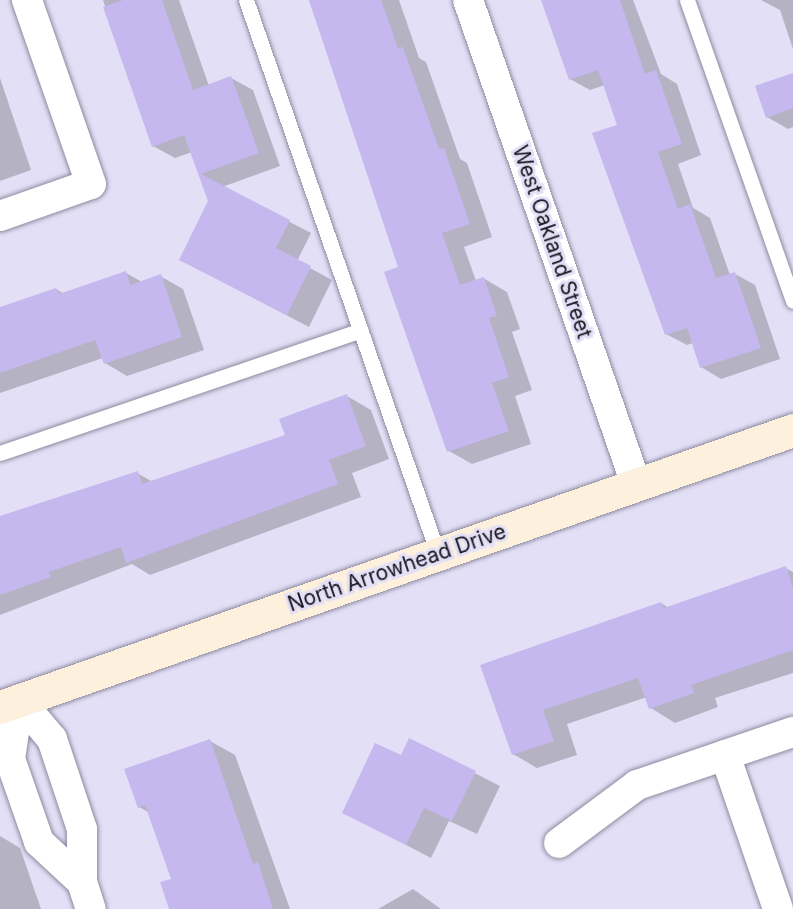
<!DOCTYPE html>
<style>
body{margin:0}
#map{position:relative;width:793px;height:909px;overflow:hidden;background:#e3dff6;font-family:Inter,sans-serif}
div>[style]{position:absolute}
.shadow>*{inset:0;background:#0003}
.building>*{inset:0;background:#c4b8ee}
.roads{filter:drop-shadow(0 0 2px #8e8a9f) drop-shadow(0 0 2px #8e8a9f)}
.lane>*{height:15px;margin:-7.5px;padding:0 7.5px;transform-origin:7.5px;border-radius:7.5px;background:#fff}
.street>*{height:30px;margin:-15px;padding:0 15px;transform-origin:15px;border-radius:15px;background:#fff}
.secondary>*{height:33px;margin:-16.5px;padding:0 16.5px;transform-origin:16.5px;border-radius:16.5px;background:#fdf0dc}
span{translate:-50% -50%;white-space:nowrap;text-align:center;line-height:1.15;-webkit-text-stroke:6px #e3dff6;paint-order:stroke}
.street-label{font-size:21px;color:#16151d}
</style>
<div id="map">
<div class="shadow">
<i style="clip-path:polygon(103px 0,179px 0,209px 86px,231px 78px,253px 90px,280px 166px,222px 187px,311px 233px,297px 261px,332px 280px,309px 327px,181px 260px,210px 201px,192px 152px,175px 158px,153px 146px)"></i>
<i style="clip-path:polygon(309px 0,399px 0,419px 58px,426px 62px,460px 159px,467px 163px,492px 237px,464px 247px,476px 281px,483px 278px,507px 292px,520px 329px,512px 332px,532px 390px,515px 396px,531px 444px,472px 464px,449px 451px,400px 268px)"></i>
<i style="clip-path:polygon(544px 0,633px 0,661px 74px,677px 84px,701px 155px,678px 164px,693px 208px,710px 218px,730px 275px,735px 274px,755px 285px,780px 359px,721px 379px,701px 367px,693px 343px,687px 345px,666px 334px,619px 126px,605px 85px,590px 90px,570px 79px)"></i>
<i style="clip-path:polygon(761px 0,793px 0,793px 49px,780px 10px)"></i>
<i style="clip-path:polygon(793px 75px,793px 127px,788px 129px,767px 117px)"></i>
<i style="clip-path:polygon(0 78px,31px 170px,0 181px)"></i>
<i style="clip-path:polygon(126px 273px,142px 282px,160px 276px,183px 289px,204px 350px,127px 376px,105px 363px,103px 358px,0 393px,0 309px,56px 289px,64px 294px)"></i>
<i style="clip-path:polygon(347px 396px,371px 410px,389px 459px,352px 473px,361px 497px,150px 575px,132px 564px,0 615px,0 518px,137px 473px,153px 482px,287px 436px)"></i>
<i style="clip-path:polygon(785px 568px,793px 572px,793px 673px,715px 698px,718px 707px,675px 723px,651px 708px,647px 697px,567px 724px,577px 755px,537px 768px,513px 754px,482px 666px,661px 603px,669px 608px)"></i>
<i style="clip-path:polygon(410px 740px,500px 786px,477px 834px,449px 821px,431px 858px,343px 812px,401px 757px)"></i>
<i style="clip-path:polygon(210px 741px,235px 755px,290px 909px,170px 909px,173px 880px,150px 813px,139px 807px)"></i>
<i style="clip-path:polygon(0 836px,20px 848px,41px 909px,0 909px)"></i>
<i style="clip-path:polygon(413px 889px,441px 909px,378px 909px)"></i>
</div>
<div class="building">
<i style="clip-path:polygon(123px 0,162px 0,193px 90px,231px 76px,259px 153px,201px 174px,290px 220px,276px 248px,311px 266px,287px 315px,179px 260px,208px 201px,184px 135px,152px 147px,103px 7px)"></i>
<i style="clip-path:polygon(309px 0,381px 0,398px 48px,403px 47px,439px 149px,444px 148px,470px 224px,442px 233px,460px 285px,484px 277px,497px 316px,489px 318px,509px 377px,492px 383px,509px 431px,447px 452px,384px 272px,398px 267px)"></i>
<i style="clip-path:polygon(541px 0,620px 0,645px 74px,656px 70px,682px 144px,658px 152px,678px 209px,690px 204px,716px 278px,735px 272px,761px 348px,700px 368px,687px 328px,665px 335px,592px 133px,617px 125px,598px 70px,569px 80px)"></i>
<i style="clip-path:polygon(793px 73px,793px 108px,766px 118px,755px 86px)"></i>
<i style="clip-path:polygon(126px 271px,130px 285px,161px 274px,182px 337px,104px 364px,95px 340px,0 373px,0 307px,56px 288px,59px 294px)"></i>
<i style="clip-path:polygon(347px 394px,366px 446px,329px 460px,338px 484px,126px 563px,121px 547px,49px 572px,51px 577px,0 595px,0 516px,138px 471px,142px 484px,285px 435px,279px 419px)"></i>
<i style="clip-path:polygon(786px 566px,793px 588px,793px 650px,691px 685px,694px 693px,649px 709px,638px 678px,543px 710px,554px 741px,512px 755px,480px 665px,661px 602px,664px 608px)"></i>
<i style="clip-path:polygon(409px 738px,476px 771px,452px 821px,424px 808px,406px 845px,342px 813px,375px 743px,401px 755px)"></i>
<i style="clip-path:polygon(210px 739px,253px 864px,258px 862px,273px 909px,169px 909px,160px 882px,171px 879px,145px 805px,138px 808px,124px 769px)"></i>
</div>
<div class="roads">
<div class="lane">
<i style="left:246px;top:0;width:586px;rotate:70.89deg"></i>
<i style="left:687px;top:0;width:319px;rotate:70.6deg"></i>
<i style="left:0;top:453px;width:381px;rotate:-18.8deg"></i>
</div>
<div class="street">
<i style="left:468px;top:0;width:512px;rotate:70.86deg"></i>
<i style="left:0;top:216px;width:96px;rotate:-19.4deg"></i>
<i style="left:91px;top:184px;width:195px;rotate:-109.2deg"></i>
<i style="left:19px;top:700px;width:51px;rotate:49.8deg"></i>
<i style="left:52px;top:739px;width:95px;rotate:71.6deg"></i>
<i style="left:82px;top:829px;width:53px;rotate:90deg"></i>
<i style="left:82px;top:882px;width:28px;rotate:72deg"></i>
<i style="left:19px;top:700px;width:60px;rotate:98.7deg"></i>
<i style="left:10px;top:759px;width:88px;rotate:70.7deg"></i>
<i style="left:39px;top:842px;width:59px;rotate:42.9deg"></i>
<i style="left:725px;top:755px;width:163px;rotate:71deg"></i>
<i style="left:559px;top:843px;width:97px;rotate:-36.6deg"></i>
<i style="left:637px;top:785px;width:165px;rotate:-18.8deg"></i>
</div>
<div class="secondary">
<i style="left:0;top:707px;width:840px;rotate:-19.25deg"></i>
</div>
</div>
<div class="street-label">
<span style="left:552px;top:242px;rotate:71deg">West Oakland Street</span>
<span style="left:397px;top:568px;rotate:-19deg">North Arrowhead Drive</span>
</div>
</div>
